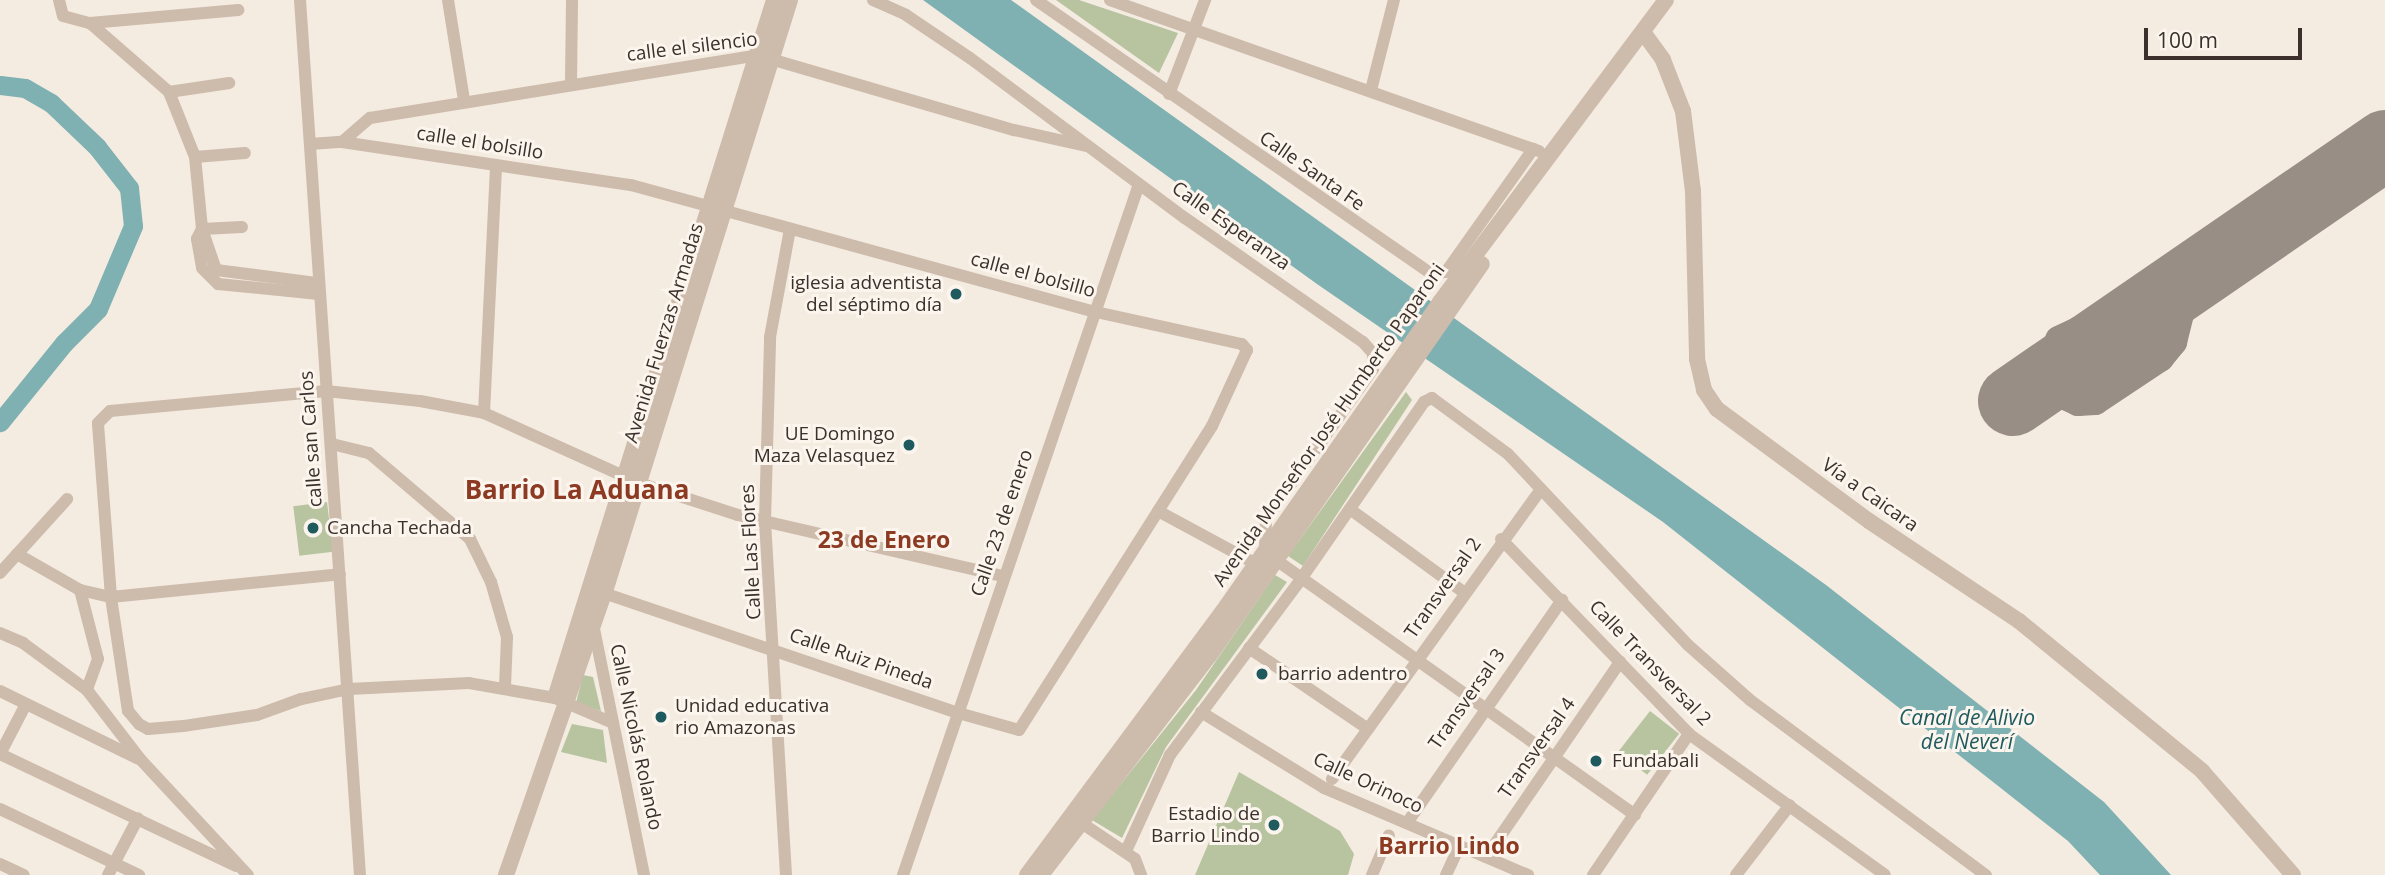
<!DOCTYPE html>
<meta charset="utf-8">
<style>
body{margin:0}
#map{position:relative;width:2385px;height:875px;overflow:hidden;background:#f4ebe1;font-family:"Open Sans",sans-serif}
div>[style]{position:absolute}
.green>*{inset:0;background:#b8c4a0;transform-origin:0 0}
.water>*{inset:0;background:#7fb0b2}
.river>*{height:19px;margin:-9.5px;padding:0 9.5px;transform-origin:9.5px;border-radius:9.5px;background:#7fb0b2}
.taxiway>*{height:28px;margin:-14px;padding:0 14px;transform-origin:14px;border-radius:14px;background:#988e86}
.runway>*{height:70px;margin:-35px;padding:0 35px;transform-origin:35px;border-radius:35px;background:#988e86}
.minor>*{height:12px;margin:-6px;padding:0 6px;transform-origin:6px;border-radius:6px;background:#cdbbac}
.tertiary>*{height:16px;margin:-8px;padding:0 8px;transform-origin:8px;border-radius:8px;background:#cdbbac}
.dots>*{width:19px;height:19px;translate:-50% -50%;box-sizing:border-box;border:4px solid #fbf5ee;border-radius:50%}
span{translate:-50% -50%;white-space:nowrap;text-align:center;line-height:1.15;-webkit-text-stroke:6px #fbf5ee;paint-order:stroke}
.street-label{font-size:19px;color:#3b302b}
.poi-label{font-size:19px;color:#3b302b}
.right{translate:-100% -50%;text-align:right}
.left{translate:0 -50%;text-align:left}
.water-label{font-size:21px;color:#1f5a5e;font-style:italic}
.quarter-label{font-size:23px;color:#8c3b22;font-weight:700}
.district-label{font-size:26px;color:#8c3b22;font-weight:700}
.scale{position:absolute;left:2144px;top:28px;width:158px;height:32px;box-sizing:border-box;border:4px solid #3b302b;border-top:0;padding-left:9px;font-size:21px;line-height:24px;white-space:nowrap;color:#3b302b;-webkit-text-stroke:5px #fbf5ee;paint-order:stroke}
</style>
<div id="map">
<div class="green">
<i style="clip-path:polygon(1056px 0,1079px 0,1178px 33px,1159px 73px)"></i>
<i style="clip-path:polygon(1406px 392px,1412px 400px,1303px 566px,1288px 556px)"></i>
<i style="left:327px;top:502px;width:50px;height:34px;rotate:83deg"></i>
<i style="clip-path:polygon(1275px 575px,1287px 582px,1166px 747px,1122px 838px,1092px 820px,1196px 690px)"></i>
<i style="clip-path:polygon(583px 675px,593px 677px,601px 711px,576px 703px)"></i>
<i style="left:1650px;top:711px;width:37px;height:52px;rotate:38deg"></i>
<i style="clip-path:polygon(572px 724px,603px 730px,607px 763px,561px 752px)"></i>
<i style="clip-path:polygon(1239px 772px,1340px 831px,1354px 854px,1348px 875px,1195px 875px)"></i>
</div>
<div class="water">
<i style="clip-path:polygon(923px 0,1011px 0,1826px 585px,2104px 802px,2171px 875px,2100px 875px,2068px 841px,1663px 522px,1317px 284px)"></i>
</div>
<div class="river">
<i style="left:0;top:85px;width:25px;rotate:7deg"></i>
<i style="left:25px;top:88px;width:30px;rotate:30deg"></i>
<i style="left:51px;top:103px;width:64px;rotate:43.7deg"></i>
<i style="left:97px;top:147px;width:52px;rotate:52deg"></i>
<i style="left:129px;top:188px;width:38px;rotate:84deg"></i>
<i style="left:133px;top:226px;width:90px;rotate:112.9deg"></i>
<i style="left:98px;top:309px;width:48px;rotate:135deg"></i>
<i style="left:64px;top:343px;width:102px;rotate:129deg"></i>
</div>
<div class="taxiway">
<i style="left:2117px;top:330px;width:37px;rotate:180deg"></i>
<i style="left:2080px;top:330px;width:23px;rotate:155deg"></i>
<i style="left:2059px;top:340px;width:28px;rotate:113deg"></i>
<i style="left:2048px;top:366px;width:31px;rotate:65deg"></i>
<i style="left:2061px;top:394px;width:19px;rotate:25deg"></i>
<i style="left:2078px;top:402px;width:17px;rotate:-3deg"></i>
<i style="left:2095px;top:401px;width:78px;rotate:-33.5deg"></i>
<i style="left:2160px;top:358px;width:21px;rotate:-51deg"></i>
<i style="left:2173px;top:342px;width:49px;rotate:-76deg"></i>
<i style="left:2185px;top:294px;width:46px;rotate:-45.9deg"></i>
</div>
<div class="runway">
<i style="left:2013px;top:401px;width:452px;rotate:-34.5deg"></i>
</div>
<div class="minor">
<i style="left:59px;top:0;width:16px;rotate:76deg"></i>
<i style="left:63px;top:16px;width:28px;rotate:15deg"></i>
<i style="left:90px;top:23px;width:105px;rotate:41.1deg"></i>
<i style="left:169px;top:92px;width:70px;rotate:68.2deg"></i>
<i style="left:195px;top:157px;width:72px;rotate:84.4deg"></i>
<i style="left:202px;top:229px;width:43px;rotate:71.1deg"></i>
<i style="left:216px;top:270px;width:103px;rotate:7.3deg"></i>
<i style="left:300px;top:0;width:877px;rotate:86.08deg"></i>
<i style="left:448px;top:0;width:101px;rotate:80.9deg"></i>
<i style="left:873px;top:0;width:36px;rotate:24deg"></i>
<i style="left:906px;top:15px;width:77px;rotate:33.9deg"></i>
<i style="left:970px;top:58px;width:268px;rotate:36.7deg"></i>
<i style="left:1185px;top:218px;width:217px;rotate:34.9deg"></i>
<i style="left:1363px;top:342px;width:15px;rotate:48deg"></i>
<i style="left:1373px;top:353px;width:16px;rotate:90deg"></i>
<i style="left:1373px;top:369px;width:184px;rotate:125.5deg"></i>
<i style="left:1266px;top:519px;width:33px;rotate:92deg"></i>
<i style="left:1265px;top:552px;width:454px;rotate:35.4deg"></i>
<i style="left:1036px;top:0;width:481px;rotate:34.7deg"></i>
<i style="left:1431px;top:274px;width:15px;rotate:-8deg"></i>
<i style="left:1446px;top:272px;width:151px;rotate:-54.7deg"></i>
<i style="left:1110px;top:0;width:455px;rotate:19.4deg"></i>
<i style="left:90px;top:23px;width:149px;rotate:-5deg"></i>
<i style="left:571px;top:83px;width:83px;rotate:-89.3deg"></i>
<i style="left:1371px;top:90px;width:93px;rotate:-75.7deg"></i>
<i style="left:169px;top:92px;width:61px;rotate:-8.5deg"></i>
<i style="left:1169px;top:94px;width:101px;rotate:-69deg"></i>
<i style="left:342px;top:142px;width:37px;rotate:-41deg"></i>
<i style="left:370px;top:118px;width:392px;rotate:-9.2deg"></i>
<i style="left:757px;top:55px;width:268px;rotate:16.3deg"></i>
<i style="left:1014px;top:130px;width:74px;rotate:12.5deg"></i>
<i style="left:310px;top:144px;width:32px;rotate:-4deg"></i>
<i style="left:342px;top:142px;width:292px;rotate:8.5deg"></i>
<i style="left:631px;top:185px;width:482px;rotate:15.3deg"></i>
<i style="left:1096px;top:312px;width:149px;rotate:12.4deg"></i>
<i style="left:1242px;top:344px;width:8px;rotate:50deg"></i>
<i style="left:1247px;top:350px;width:84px;rotate:114.7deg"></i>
<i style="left:1212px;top:426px;width:360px;rotate:122.4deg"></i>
<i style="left:1019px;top:730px;width:63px;rotate:-164.4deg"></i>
<i style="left:958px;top:713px;width:380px;rotate:-161.3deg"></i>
<i style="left:195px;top:157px;width:50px;rotate:-4.6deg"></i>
<i style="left:202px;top:229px;width:11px;rotate:117deg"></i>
<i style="left:197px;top:239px;width:29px;rotate:80deg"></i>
<i style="left:202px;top:268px;width:23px;rotate:45deg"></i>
<i style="left:218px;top:284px;width:101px;rotate:5.7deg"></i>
<i style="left:202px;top:229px;width:40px;rotate:-2.9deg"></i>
<i style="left:484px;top:413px;width:248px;rotate:-87.2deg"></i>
<i style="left:332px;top:444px;width:38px;rotate:14deg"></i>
<i style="left:369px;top:453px;width:133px;rotate:40.4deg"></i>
<i style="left:470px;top:539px;width:48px;rotate:64deg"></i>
<i style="left:491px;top:582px;width:57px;rotate:73.8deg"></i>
<i style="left:507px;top:637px;width:49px;rotate:92.3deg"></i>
<i style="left:1351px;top:510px;width:141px;rotate:36.1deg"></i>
<i style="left:1158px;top:511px;width:111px;rotate:28.4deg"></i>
<i style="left:1501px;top:539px;width:271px;rotate:46deg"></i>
<i style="left:1689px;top:734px;width:241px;rotate:35.7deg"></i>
<i style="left:17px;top:554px;width:73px;rotate:29.7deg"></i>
<i style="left:80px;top:590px;width:32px;rotate:13deg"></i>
<i style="left:111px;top:597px;width:230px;rotate:-5.7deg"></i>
<i style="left:0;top:573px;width:100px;rotate:-47.8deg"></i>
<i style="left:80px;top:590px;width:71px;rotate:75.4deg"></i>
<i style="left:98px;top:659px;width:33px;rotate:110deg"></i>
<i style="left:593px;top:624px;width:256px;rotate:78.5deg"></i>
<i style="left:0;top:633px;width:25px;rotate:23deg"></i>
<i style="left:23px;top:643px;width:79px;rotate:36.3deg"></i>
<i style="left:87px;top:690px;width:88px;rotate:52.4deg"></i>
<i style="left:141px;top:760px;width:157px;rotate:47.1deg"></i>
<i style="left:1249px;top:648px;width:144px;rotate:34.2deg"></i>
<i style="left:0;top:691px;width:153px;rotate:26.1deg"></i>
<i style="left:26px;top:704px;width:56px;rotate:117.5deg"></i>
<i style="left:0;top:754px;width:261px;rotate:25.4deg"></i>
<i style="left:1201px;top:712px;width:145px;rotate:31.7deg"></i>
<i style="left:1324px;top:788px;width:222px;rotate:23.1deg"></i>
<i style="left:613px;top:723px;width:63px;rotate:-156.7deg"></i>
<i style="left:555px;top:698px;width:87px;rotate:-170.1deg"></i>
<i style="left:469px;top:683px;width:120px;rotate:177.1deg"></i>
<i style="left:349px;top:689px;width:49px;rotate:168.2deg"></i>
<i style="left:301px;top:699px;width:47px;rotate:160deg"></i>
<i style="left:257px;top:715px;width:75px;rotate:171.5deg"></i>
<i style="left:183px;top:726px;width:35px;rotate:175deg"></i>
<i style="left:148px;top:729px;width:10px;rotate:-151deg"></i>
<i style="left:139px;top:724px;width:17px;rotate:-130deg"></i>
<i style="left:128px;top:711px;width:115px;rotate:-98.5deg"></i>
<i style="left:111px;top:597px;width:174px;rotate:-94.3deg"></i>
<i style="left:98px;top:423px;width:17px;rotate:-45deg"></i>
<i style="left:110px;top:411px;width:217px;rotate:-5.3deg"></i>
<i style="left:326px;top:391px;width:95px;rotate:6.1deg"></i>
<i style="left:420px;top:401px;width:65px;rotate:10.6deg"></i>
<i style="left:484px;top:413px;width:170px;rotate:24.3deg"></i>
<i style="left:639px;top:483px;width:104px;rotate:17.9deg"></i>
<i style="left:738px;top:515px;width:272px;rotate:13deg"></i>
<i style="left:1332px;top:779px;width:357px;rotate:-54.2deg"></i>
<i style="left:0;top:809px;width:154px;rotate:25.4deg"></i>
<i style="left:1080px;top:822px;width:66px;rotate:33.9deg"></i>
<i style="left:1135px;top:859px;width:17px;rotate:69deg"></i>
<i style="left:1407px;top:823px;width:272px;rotate:-55.2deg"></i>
<i style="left:1126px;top:851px;width:106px;rotate:-65.4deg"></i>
<i style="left:1170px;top:755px;width:219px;rotate:-53.3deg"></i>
<i style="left:1301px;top:579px;width:216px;rotate:-55.2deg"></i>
<i style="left:1424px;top:402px;width:9px;rotate:-27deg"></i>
<i style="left:1432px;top:398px;width:94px;rotate:36.4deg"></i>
<i style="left:1508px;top:454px;width:262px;rotate:46.7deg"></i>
<i style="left:1688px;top:645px;width:83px;rotate:41.6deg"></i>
<i style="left:1750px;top:700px;width:294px;rotate:36.6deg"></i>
<i style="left:1486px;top:857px;width:237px;rotate:-55.5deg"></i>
<i style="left:0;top:864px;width:26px;rotate:25deg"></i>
<i style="left:108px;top:875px;width:64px;rotate:-62.2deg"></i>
<i style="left:786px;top:875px;width:355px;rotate:-93.4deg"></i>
<i style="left:765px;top:521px;width:184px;rotate:-88.4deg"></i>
<i style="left:770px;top:337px;width:110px;rotate:-79.5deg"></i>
<i style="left:903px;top:875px;width:730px;rotate:-71.14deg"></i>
<i style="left:1372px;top:875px;width:43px;rotate:-67deg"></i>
<i style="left:1446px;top:875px;width:33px;rotate:-65deg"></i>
<i style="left:1593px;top:875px;width:171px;rotate:-55.8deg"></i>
<i style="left:1736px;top:875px;width:88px;rotate:-52.4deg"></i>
</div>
<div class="tertiary">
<i style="left:1643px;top:32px;width:34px;rotate:54deg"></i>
<i style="left:1663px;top:60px;width:55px;rotate:68.6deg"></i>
<i style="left:1683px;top:111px;width:81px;rotate:82.9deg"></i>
<i style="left:1693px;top:191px;width:168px;rotate:88.6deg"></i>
<i style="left:1697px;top:359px;width:32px;rotate:77deg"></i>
<i style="left:1704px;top:390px;width:23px;rotate:56deg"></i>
<i style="left:1717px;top:409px;width:189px;rotate:36.4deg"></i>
<i style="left:1869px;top:521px;width:180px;rotate:33.7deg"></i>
<i style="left:2019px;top:621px;width:237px;rotate:39.3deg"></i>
<i style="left:2202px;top:771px;width:138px;rotate:48.8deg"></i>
<i style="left:556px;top:695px;width:728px;rotate:-72.58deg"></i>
<i style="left:506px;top:875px;width:304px;rotate:-70.8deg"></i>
<i style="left:606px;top:588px;width:616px;rotate:-72.62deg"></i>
<i style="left:1027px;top:875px;width:329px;rotate:-53.4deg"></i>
<i style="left:1223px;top:611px;width:378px;rotate:-54.9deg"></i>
<i style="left:1440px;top:302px;width:377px;rotate:-53.2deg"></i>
<i style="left:1041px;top:875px;width:277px;rotate:-52.5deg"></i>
<i style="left:1210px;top:655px;width:476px;rotate:-55.2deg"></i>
</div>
<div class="dots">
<i style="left:956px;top:294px;background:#1f5a5e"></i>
<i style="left:909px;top:445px;background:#1f5a5e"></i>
<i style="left:313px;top:528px;background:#1f5a5e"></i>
<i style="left:1262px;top:674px;background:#1f5a5e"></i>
<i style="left:661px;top:717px;background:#1f5a5e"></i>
<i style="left:1596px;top:761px;background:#1f5a5e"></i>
<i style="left:1274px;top:825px;background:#1f5a5e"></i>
</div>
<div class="street-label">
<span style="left:692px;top:47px;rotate:-7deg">calle el silencio</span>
<span style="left:480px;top:143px;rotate:9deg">calle el bolsillo</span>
<span style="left:1312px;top:171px;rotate:35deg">Calle Santa Fe</span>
<span style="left:1231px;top:226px;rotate:35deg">Calle Esperanza</span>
<span style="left:1033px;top:275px;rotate:15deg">calle el bolsillo</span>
<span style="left:664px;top:333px;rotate:-73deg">Avenida Fuerzas Armadas</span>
<span style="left:1329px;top:425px;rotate:-55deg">Avenida Monseñor José Humberto Paparoni</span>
<span style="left:311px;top:439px;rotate:-94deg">calle san Carlos</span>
<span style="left:1870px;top:495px;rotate:35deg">Vía a Caicara</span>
<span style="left:1002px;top:523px;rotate:-71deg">Calle 23 de enero</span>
<span style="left:751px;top:552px;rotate:-93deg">Calle Las Flores</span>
<span style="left:1443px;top:588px;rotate:-55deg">Transversal 2</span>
<span style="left:861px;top:659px;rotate:19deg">Calle Ruiz Pineda</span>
<span style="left:1650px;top:663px;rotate:46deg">Calle Transversal 2</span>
<span style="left:1467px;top:699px;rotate:-55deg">Transversal 3</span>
<span style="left:636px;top:737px;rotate:78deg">Calle Nicolás Rolando</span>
<span style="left:1537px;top:748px;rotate:-55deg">Transversal 4</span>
<span style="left:1368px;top:783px;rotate:25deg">Calle Orinoco</span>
</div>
<div class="poi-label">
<span class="right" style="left:942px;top:294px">iglesia adventista<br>del séptimo día</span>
<span class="right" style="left:895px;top:445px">UE Domingo<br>Maza Velasquez</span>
<span class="left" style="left:327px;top:528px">Cancha Techada</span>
<span class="left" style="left:1278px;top:674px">barrio adentro</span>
<span class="left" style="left:675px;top:717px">Unidad educativa<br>rio Amazonas</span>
<span class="left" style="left:1612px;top:761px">Fundabali</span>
<span class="right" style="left:1260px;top:825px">Estadio de<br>Barrio Lindo</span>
</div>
<div class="water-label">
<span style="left:1967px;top:729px">Canal de Alivio<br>del Neverí</span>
</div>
<div class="quarter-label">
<span style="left:884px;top:539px">23 de Enero</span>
<span style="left:1449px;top:845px">Barrio Lindo</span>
</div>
<div class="district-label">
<span style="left:577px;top:490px">Barrio La Aduana</span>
</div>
<div class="scale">100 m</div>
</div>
